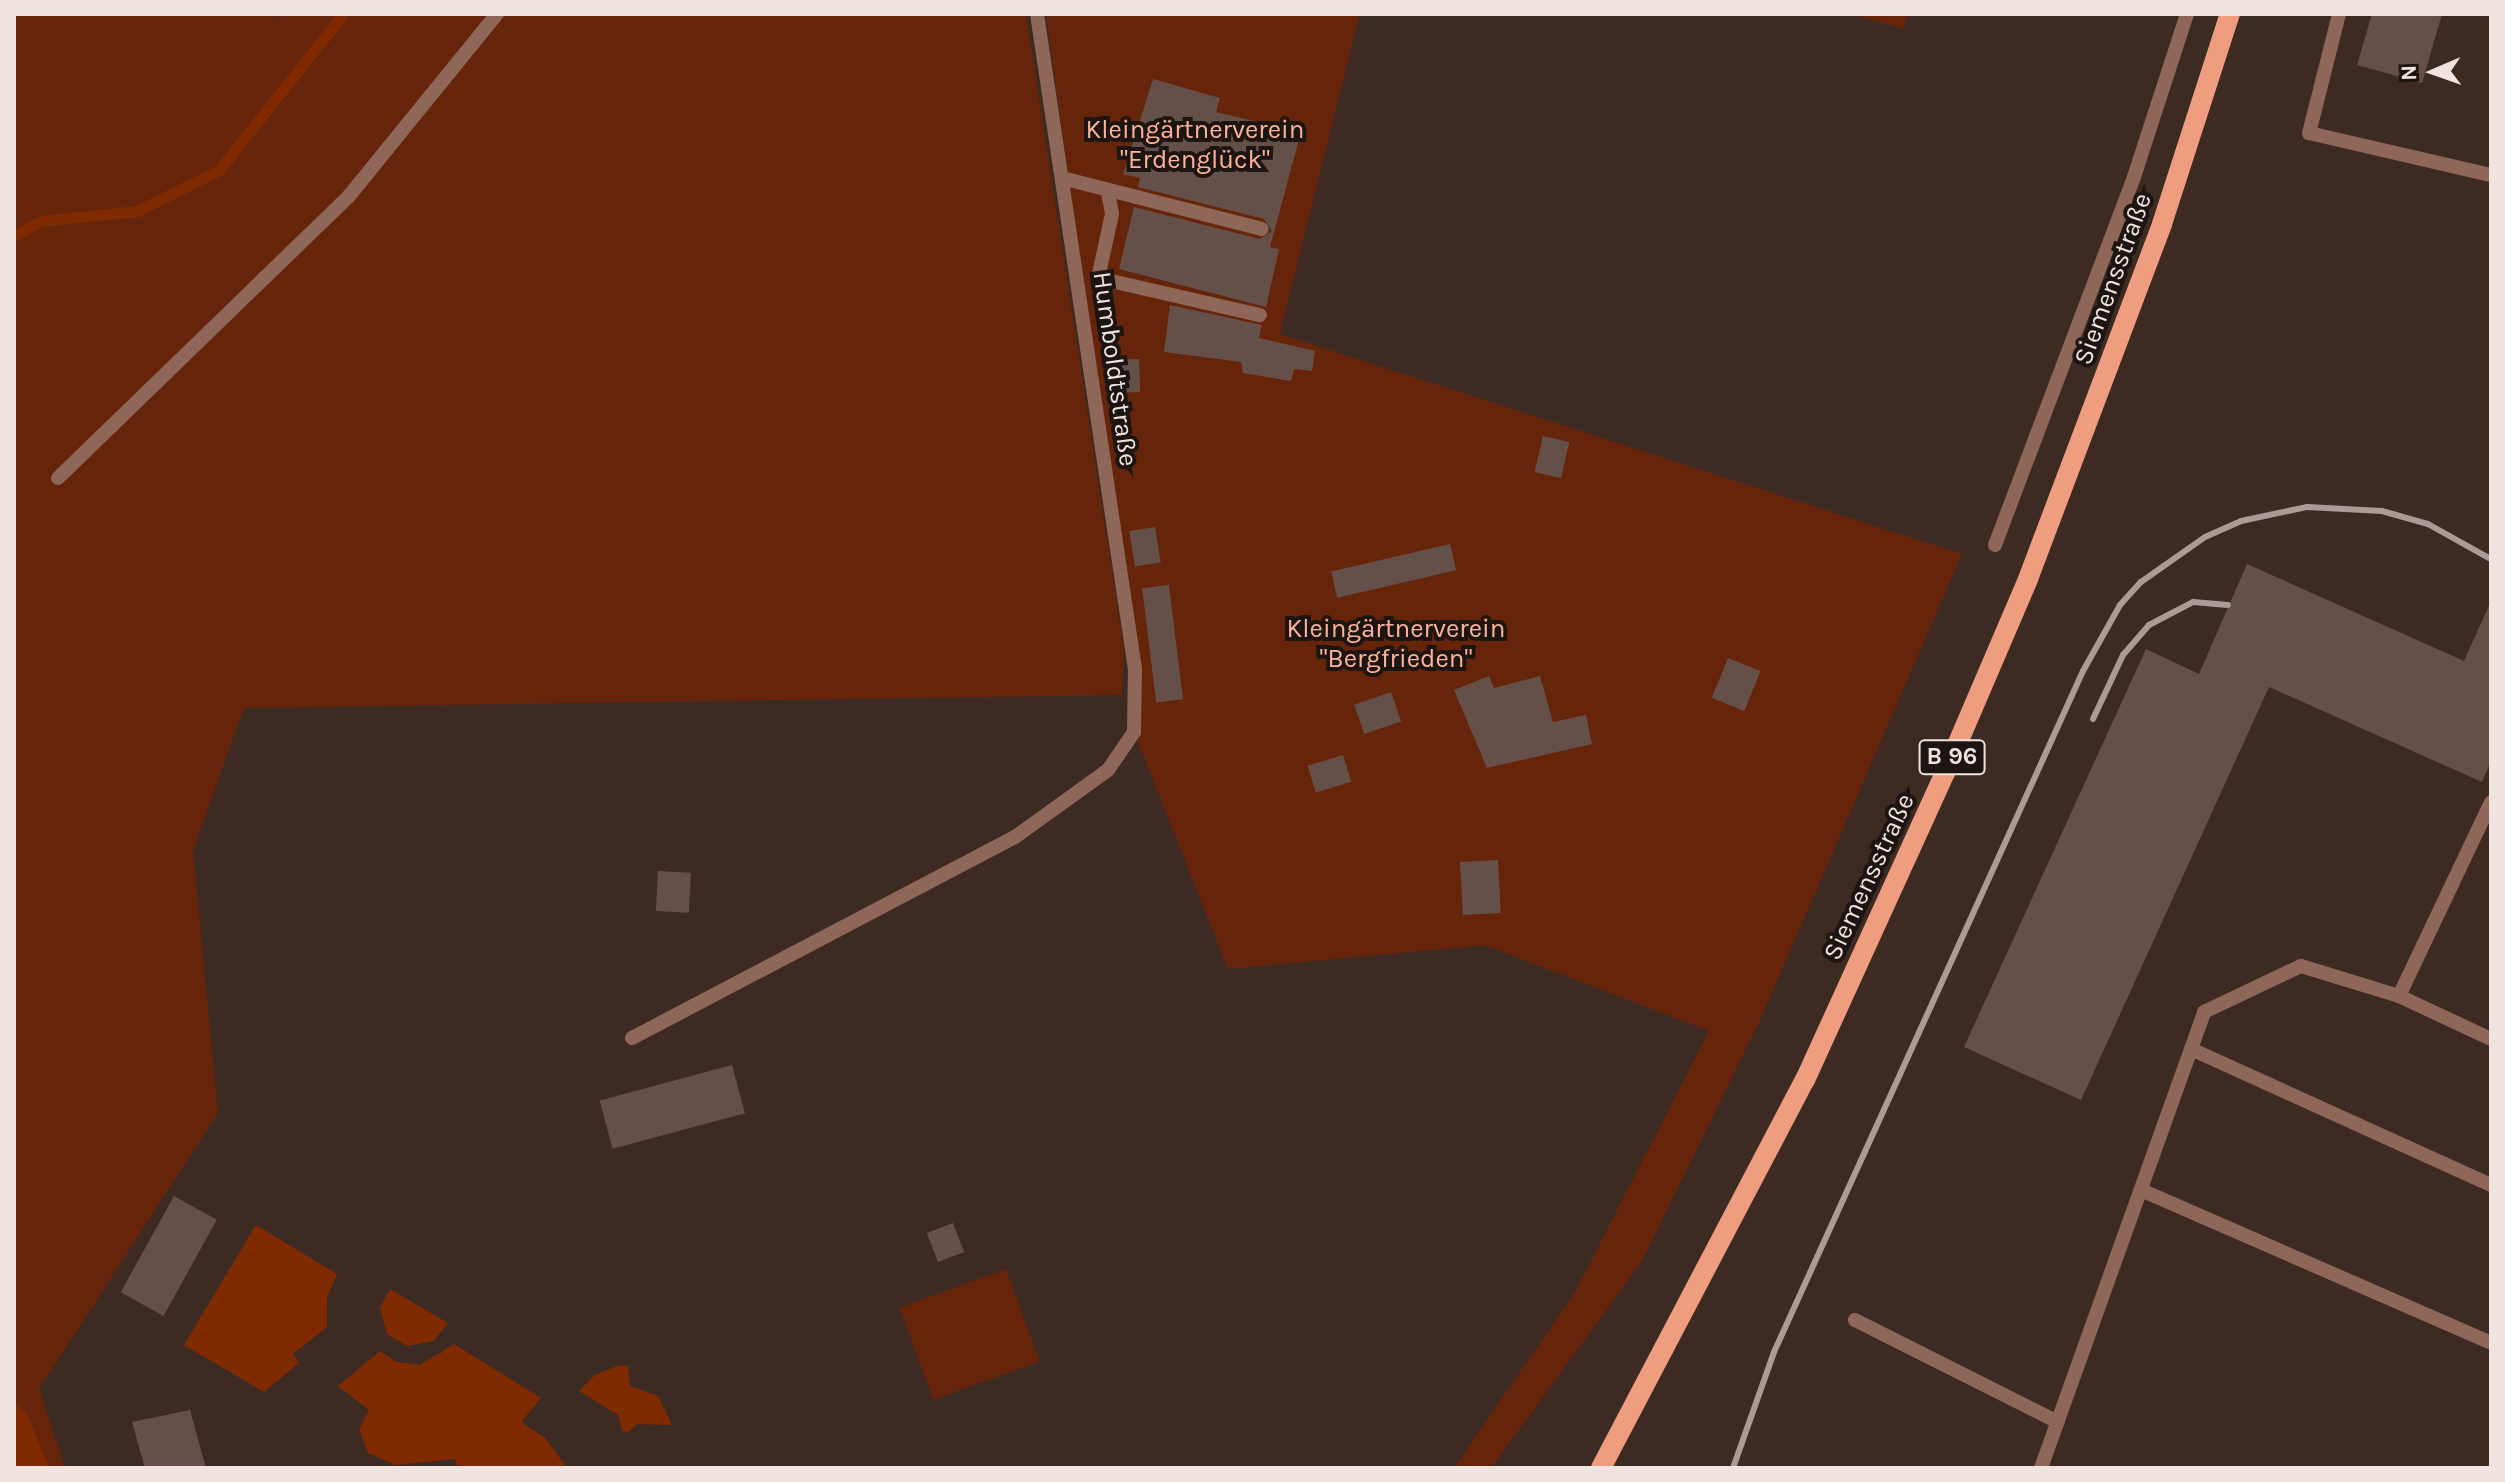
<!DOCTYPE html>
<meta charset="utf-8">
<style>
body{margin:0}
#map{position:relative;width:2505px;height:1482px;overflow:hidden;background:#3d2a23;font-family:Karla,sans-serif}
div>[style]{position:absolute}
.green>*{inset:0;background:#66250a;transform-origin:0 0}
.water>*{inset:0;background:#7f2a01}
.stream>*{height:11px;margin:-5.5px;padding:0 5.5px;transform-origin:5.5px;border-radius:5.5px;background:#7f2a01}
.building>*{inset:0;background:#655049;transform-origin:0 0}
.lane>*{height:14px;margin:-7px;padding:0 7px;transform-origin:7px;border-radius:7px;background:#8f6759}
.primary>*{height:20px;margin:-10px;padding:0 10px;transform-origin:10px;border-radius:10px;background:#ef9d7f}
.rail>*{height:6px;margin:-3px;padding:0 3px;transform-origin:3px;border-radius:3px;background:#ab9b96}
span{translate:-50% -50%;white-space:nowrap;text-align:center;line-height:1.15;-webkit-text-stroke:8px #1d1512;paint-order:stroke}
.shield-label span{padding:2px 6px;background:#1d1512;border:2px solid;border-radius:6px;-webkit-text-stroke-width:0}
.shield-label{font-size:24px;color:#f1e4e0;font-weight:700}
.park-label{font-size:26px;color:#fdb399}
.street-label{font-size:26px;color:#f1e4e0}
.frame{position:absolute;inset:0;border:16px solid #f1e4e0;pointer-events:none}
.north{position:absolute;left:2393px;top:32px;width:80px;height:80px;-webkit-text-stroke:6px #1d1512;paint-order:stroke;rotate:268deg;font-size:22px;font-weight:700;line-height:32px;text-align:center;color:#f1e4e0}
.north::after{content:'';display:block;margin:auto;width:28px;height:36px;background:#f1e4e0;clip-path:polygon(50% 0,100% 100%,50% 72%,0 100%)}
</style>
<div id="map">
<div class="green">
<i style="clip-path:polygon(14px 14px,275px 14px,273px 23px,277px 14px,1026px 14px,1124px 650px,1122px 695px,244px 708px,193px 850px,218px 1113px,39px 1389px,65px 1468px,49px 1468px,28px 1415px,14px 1401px)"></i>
<i style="clip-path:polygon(1046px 14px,1360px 14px,1280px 334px,1962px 554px,1761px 1018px,1642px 1261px,1491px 1468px,1454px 1468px,1575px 1292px,1709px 1031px,1485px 945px,1228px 969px,1134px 732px,1135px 669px)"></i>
<i style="clip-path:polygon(1851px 14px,1908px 14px,1903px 29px)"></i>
<i style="left:1006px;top:1269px;width:98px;height:113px;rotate:70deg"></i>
</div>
<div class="water">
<i style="clip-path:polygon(256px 1225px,337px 1274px,327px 1298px,327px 1327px,293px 1354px,299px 1363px,264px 1392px,184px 1345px)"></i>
<i style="clip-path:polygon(390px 1289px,448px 1323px,434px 1341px,407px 1346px,387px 1334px,380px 1308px)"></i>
<i style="clip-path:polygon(454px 1344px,541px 1398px,521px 1422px,546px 1439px,567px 1468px,458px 1468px,455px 1459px,396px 1465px,368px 1453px,359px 1429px,369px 1410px,338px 1386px,380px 1351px,397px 1362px,420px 1365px)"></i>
<i style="clip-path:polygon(617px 1366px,628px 1366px,630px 1386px,658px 1396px,672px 1425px,637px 1424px,629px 1432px,622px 1431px,618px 1415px,579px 1391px,595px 1375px)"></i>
<i style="clip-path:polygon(14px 1401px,28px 1415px,49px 1468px,14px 1468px)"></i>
</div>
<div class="stream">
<i style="left:14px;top:236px;width:30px;rotate:-30deg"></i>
<i style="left:40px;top:221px;width:98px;rotate:-5.9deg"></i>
<i style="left:137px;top:211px;width:92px;rotate:-26.6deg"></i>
<i style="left:219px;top:170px;width:199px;rotate:-51.5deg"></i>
</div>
<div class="building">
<i style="clip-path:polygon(2372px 14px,2442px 14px,2422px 83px,2357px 65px)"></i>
<i style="clip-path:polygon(1153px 79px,1220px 98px,1216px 112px,1301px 132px,1270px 247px,1279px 249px,1266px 307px,1119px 269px,1134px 207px,1260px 239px,1272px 231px,1264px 219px,1138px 187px,1140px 178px,1123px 174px)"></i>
<i style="clip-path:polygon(1170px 305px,1262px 325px,1259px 338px,1315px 351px,1312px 371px,1294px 369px,1291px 381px,1243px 373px,1241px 362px,1164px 352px)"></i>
<i style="left:1139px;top:359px;width:33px;height:31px;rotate:88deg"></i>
<i style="left:1543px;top:436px;width:27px;height:37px;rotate:13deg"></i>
<i style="left:1155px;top:527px;width:36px;height:26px;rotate:81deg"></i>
<i style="left:1450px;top:544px;width:27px;height:122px;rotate:77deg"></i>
<i style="clip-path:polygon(2247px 564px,2464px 661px,2491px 601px,2491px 761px,2482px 782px,2269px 687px,2081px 1100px,1964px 1047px,2146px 649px,2199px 674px)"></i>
<i style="left:1169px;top:585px;width:115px;height:27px;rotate:83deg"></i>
<i style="left:1728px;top:658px;width:35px;height:43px;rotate:22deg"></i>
<i style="clip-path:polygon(1489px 676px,1494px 688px,1540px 676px,1553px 722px,1586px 715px,1592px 744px,1487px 768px,1454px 690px)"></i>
<i style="left:1391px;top:692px;width:31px;height:39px;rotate:71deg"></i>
<i style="left:1343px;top:755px;width:28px;height:37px;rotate:73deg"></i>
<i style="left:1498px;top:860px;width:53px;height:38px;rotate:87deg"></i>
<i style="left:658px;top:871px;width:33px;height:40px;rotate:3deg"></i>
<i style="left:732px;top:1065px;width:50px;height:137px;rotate:75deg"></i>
<i style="left:174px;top:1196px;width:49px;height:110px;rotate:29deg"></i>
<i style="left:953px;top:1223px;width:31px;height:28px;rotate:69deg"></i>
<i style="clip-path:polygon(190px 1410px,206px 1468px,145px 1468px,132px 1422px)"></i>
</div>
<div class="lane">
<i style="left:2339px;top:14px;width:123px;rotate:104.1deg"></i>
<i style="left:2309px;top:133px;width:187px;rotate:13deg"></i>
<i style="left:1062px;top:178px;width:206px;rotate:14.3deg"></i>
<i style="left:1108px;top:193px;width:21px;rotate:79deg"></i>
<i style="left:1112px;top:214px;width:66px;rotate:102.3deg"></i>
<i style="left:1098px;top:278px;width:166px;rotate:12.9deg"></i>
<i style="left:58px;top:478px;width:405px;rotate:-44.1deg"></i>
<i style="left:349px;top:196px;width:235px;rotate:-50.9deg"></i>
<i style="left:1995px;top:545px;width:393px;rotate:-69.3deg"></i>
<i style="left:2134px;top:177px;width:171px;rotate:-72deg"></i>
<i style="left:2399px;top:996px;width:215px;rotate:-64.6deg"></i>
<i style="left:632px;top:1038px;width:433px;rotate:-27.7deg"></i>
<i style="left:1015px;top:837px;width:115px;rotate:-35.8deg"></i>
<i style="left:1108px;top:770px;width:46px;rotate:-55.6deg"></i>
<i style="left:1134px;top:732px;width:63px;rotate:-89.1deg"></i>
<i style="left:1135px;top:669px;width:662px;rotate:-98.51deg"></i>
<i style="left:2191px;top:1049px;width:329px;rotate:24.4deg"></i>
<i style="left:2141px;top:1190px;width:382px;rotate:23.6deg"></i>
<i style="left:1855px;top:1320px;width:227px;rotate:26.7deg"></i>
<i style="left:2041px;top:1468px;width:484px;rotate:-70.3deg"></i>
<i style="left:2204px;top:1012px;width:107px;rotate:-25.4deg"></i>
<i style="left:2301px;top:966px;width:102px;rotate:17deg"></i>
<i style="left:2399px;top:996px;width:102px;rotate:25.1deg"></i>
</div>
<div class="primary">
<i style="left:1601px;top:1468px;width:438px;rotate:-62.3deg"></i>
<i style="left:1805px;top:1080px;width:337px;rotate:-65.5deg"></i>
<i style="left:1945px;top:773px;width:211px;rotate:-66.8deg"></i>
<i style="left:2028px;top:579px;width:379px;rotate:-69.3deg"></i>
<i style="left:2162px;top:224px;width:221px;rotate:-72.1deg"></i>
</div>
<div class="rail">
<i style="left:2093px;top:719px;width:71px;rotate:-64.9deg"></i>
<i style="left:2123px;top:655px;width:40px;rotate:-49deg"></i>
<i style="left:2149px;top:625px;width:50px;rotate:-27.6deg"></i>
<i style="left:2193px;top:602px;width:35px;rotate:5deg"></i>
<i style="left:1733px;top:1468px;width:123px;rotate:-70.5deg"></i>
<i style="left:1774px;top:1352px;width:748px;rotate:-65.59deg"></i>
<i style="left:2083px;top:671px;width:76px;rotate:-60.7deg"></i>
<i style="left:2120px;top:605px;width:31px;rotate:-48deg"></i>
<i style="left:2141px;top:582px;width:78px;rotate:-35.1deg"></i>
<i style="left:2205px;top:537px;width:39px;rotate:-24deg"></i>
<i style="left:2241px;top:521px;width:67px;rotate:-12deg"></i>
<i style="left:2307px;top:507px;width:75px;rotate:3.1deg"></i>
<i style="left:2382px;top:511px;width:48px;rotate:15.8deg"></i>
<i style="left:2428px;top:524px;width:72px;rotate:29.1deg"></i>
</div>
<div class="shield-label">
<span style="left:1952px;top:757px">B 96</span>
</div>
<div class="park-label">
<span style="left:1195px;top:145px">Kleingärtnerverein<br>"Erdenglück"</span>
<span style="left:1396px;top:644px">Kleingärtnerverein<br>"Bergfrieden"</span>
</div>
<div class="street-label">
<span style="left:2113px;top:279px;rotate:-70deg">Siemensstraße</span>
<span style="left:1115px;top:369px;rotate:82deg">Humboldtstraße</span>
<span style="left:1869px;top:877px;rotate:-65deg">Siemensstraße</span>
</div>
<div class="frame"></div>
<div class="north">N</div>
</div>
